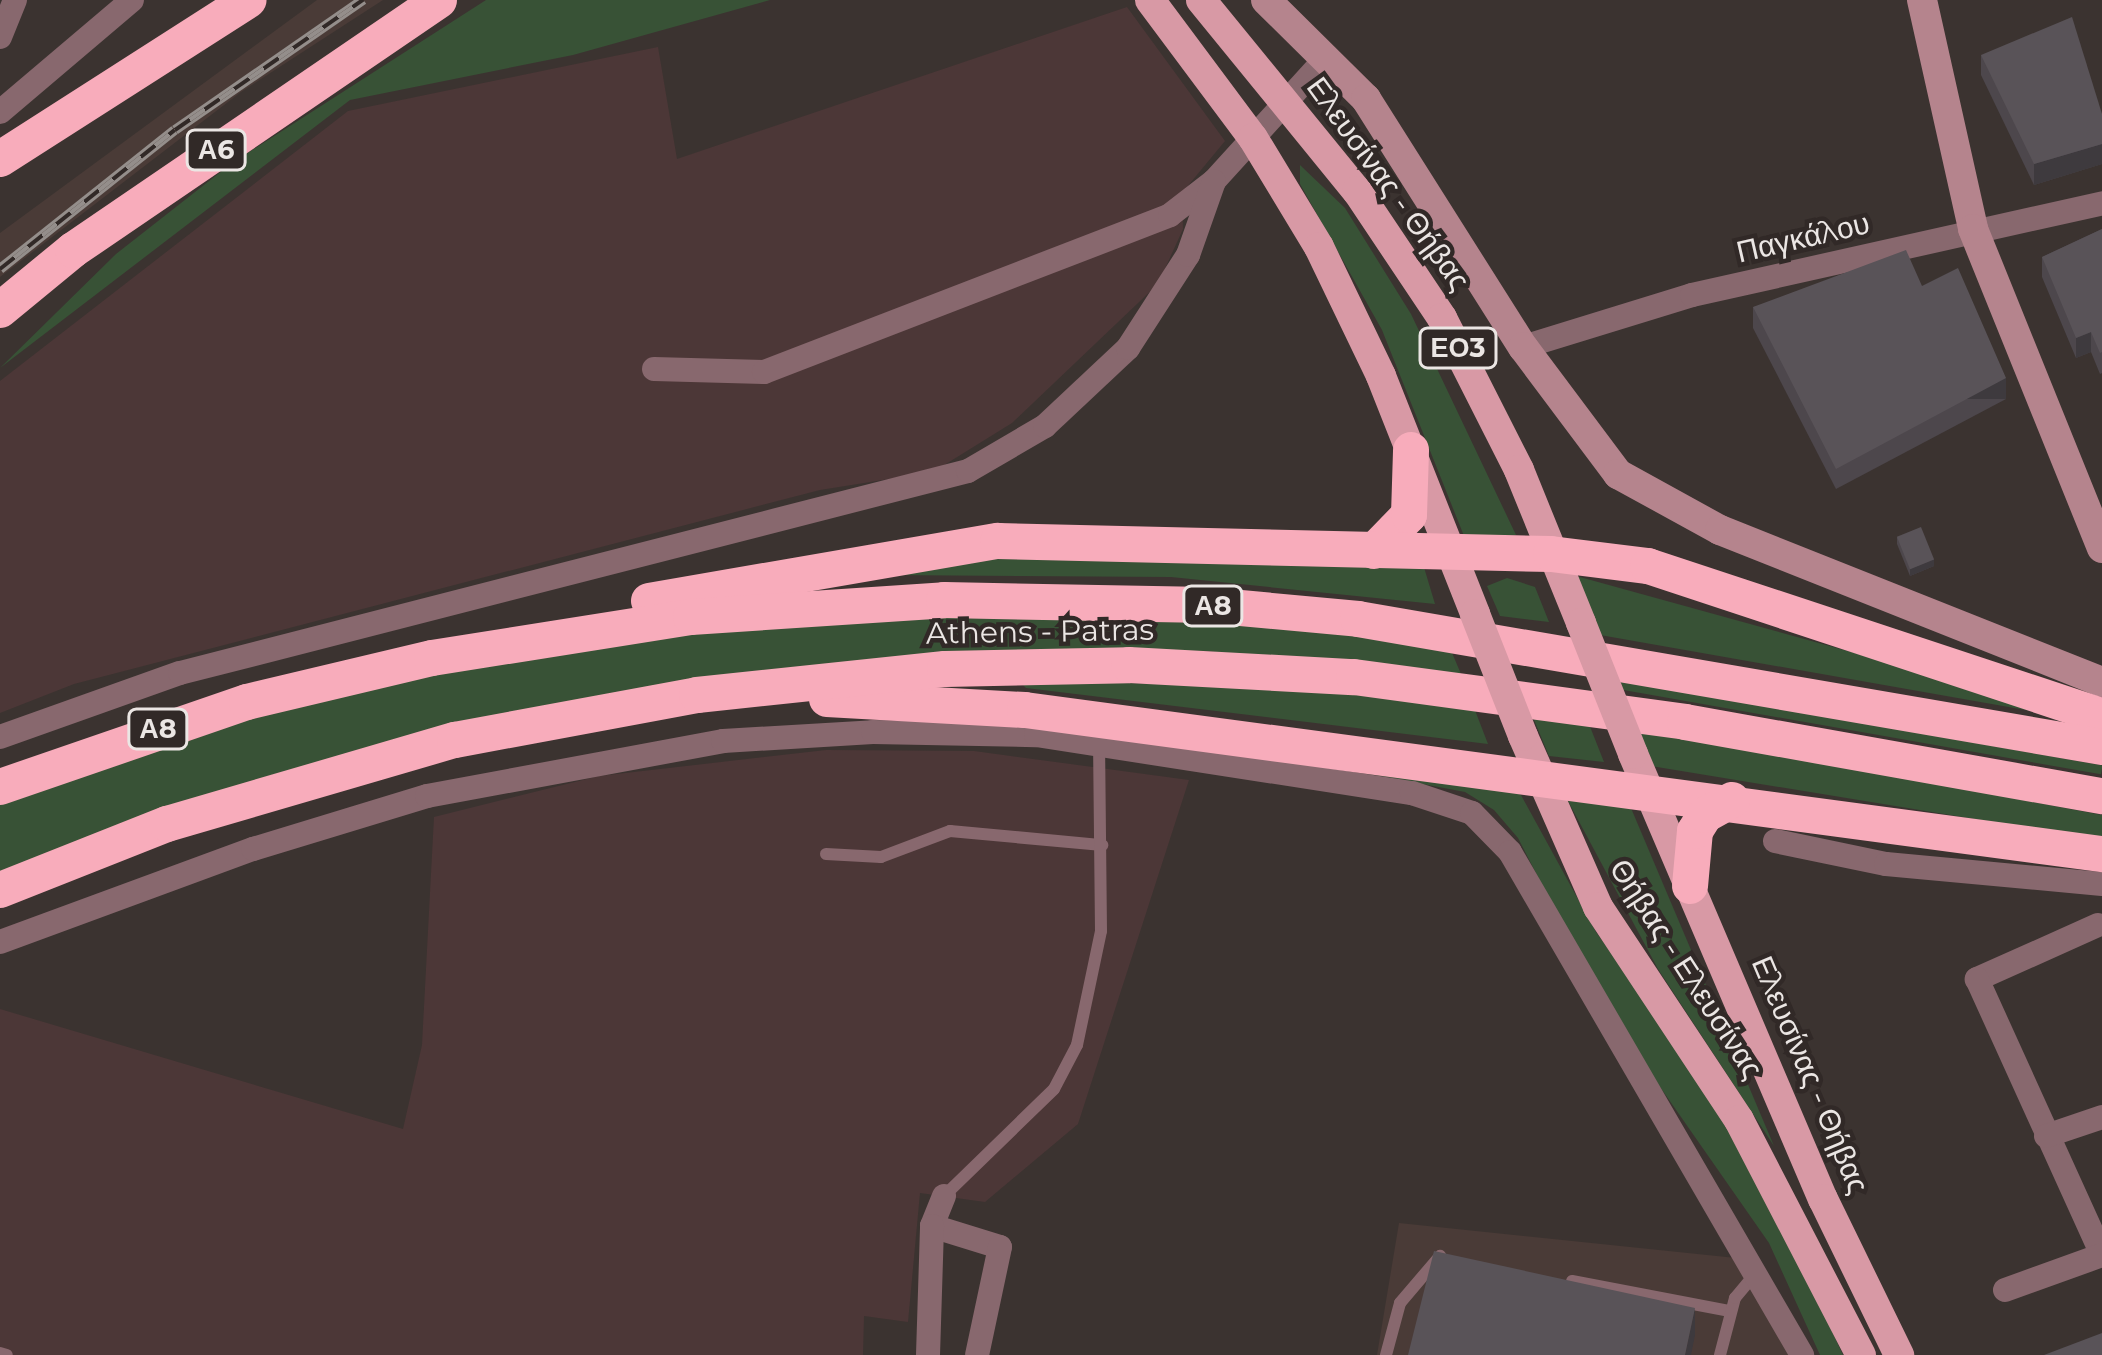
<!DOCTYPE html>
<meta charset="utf-8">
<style>
body{margin:0}
#map{position:relative;width:2102px;height:1355px;overflow:hidden;background:#3b3330;font-family:Montserrat,sans-serif}
div>[style]{position:absolute}
.built>*{inset:0;background:#4a3b37}
.industrial>*{inset:0;background:#4c3737}
.green>*{inset:0;background:#385236;transform-origin:0 0}
.lane>*{height:12px;margin:-6px;padding:0 6px;transform-origin:6px;border-radius:6px;background:#88686e}
.street>*{height:24px;margin:-12px;padding:0 12px;transform-origin:12px;border-radius:12px;background:#88686e}
.secondary>*{height:30px;margin:-15px;padding:0 15px;transform-origin:15px;border-radius:15px;background:#b5848d}
.primary>*{height:30px;margin:-15px;padding:0 15px;transform-origin:15px;border-radius:15px;background:#d899a5}
.highway>*{height:36px;margin:-18px;padding:0 18px;transform-origin:18px;border-radius:18px;background:#f8acbb}
.rail>*{height:10px;margin-top:-5px;transform-origin:0;background:repeating-linear-gradient(90deg,#312927 0 18px,#948e8b 0 36px);box-sizing:border-box;border-block:3px solid #948e8b}
.primary-bridge>*{height:30px;margin:-15px;padding:0 15px;transform-origin:15px;border-radius:15px;background:#d899a5}
.wall>*{inset:0;background:#4d474c}
.shaded-wall>*{inset:0;background:#3e3a3e;transform-origin:0 0}
.building>*{inset:0;background:#595358;transform-origin:0 0}
span{translate:-50% -50%;white-space:nowrap;text-align:center;line-height:1.15;-webkit-text-stroke:9px #312927;paint-order:stroke}
.shield-label span{padding:3px 9px;background:#312927;border:3px solid;border-radius:9px;-webkit-text-stroke-width:0}
.shield-label{font-size:27px;color:#ebe6e4;font-weight:700}
.street-label{font-size:30px;color:#ebe6e4}
</style>
<div id="map">
<div class="built">
<i style="clip-path:polygon(317px 0,383px 0,241px 92px,0 277px,0 233px)"></i>
<i style="clip-path:polygon(1399px 1223px,1736px 1258px,1790px 1355px,1377px 1355px)"></i>
</div>
<div class="industrial">
<i style="clip-path:polygon(1127px 7px,1225px 141px,1182px 193px,1183px 229px,1158px 284px,1012px 423px,933px 472px,820px 490px,74px 684px,0 713px,0 381px,348px 111px,658px 47px,677px 159px)"></i>
<i style="clip-path:polygon(826px 750px,974px 751px,1189px 780px,1078px 1124px,985px 1202px,920px 1193px,908px 1322px,864px 1316px,863px 1355px,0 1355px,0 1009px,403px 1129px,422px 1045px,434px 817px,599px 776px)"></i>
</div>
<div class="green">
<i style="clip-path:polygon(486px 0,770px 0,573px 55px,350px 100px,0 368px,116px 254px,232px 163px)"></i>
<i style="clip-path:polygon(1300px 165px,1345px 208px,1411px 314px,1516px 535px,1464px 536px,1382px 330px,1300px 184px)"></i>
<i style="clip-path:polygon(1000px 551px,1423px 564px,1435px 604px,1171px 577px,885px 575px)"></i>
<i style="clip-path:polygon(1569px 574px,1884px 661px,2043px 713px,1600px 635px)"></i>
<i style="clip-path:polygon(1507px 578px,1535px 587px,1549px 622px,1500px 616px,1487px 586px)"></i>
<i style="clip-path:polygon(1066px 616px,1280px 626px,1450px 648px,1461px 674px,1205px 651px,450px 726px,268px 776px,0 874px,0 803px,249px 717px,436px 672px,690px 633px,883px 617px)"></i>
<i style="clip-path:polygon(1018px 680px,1265px 687px,1473px 705px,1488px 744px,1026px 688px)"></i>
<i style="left:1618px;top:680px;width:492px;height:9px;rotate:10deg"></i>
<i style="clip-path:polygon(1530px 710px,1587px 719px,1604px 762px,1549px 756px)"></i>
<i style="clip-path:polygon(1636px 727px,2102px 815px,2102px 840px,1651px 766px)"></i>
<i style="clip-path:polygon(1217px 745px,1506px 786px,1521px 795px,1596px 932px,1680px 1047px,1768px 1193px,1843px 1355px,1820px 1355px,1769px 1243px,1607px 1011px,1518px 838px,1494px 810px,1465px 792px)"></i>
<i style="clip-path:polygon(1568px 801px,1628px 801px,1774px 1146px,1658px 969px)"></i>
</div>
<div class="lane">
<i style="left:826px;top:854px;width:55px;rotate:3.1deg"></i>
<i style="left:881px;top:857px;width:74px;rotate:-20.6deg"></i>
<i style="left:950px;top:831px;width:153px;rotate:5.3deg"></i>
<i style="left:944px;top:1196px;width:153px;rotate:-44.2deg"></i>
<i style="left:1054px;top:1089px;width:50px;rotate:-62.4deg"></i>
<i style="left:1077px;top:1045px;width:116px;rotate:-78.1deg"></i>
<i style="left:1101px;top:931px;width:189px;rotate:-90.6deg"></i>
<i style="left:1572px;top:1281px;width:161px;rotate:10.8deg"></i>
<i style="left:0;top:1353px;width:7px;rotate:16deg"></i>
<i style="left:1386px;top:1355px;width:54px;rotate:-74.9deg"></i>
<i style="left:1400px;top:1303px;width:62px;rotate:-49.6deg"></i>
<i style="left:1720px;top:1355px;width:59px;rotate:-75.3deg"></i>
<i style="left:1735px;top:1298px;width:33px;rotate:-50deg"></i>
</div>
<div class="street">
<i style="left:0;top:37px;width:40px;rotate:-68deg"></i>
<i style="left:0;top:112px;width:173px;rotate:-40.3deg"></i>
<i style="left:1523px;top:347px;width:177px;rotate:-17.1deg"></i>
<i style="left:1692px;top:295px;width:420px;rotate:-12.6deg"></i>
<i style="left:654px;top:369px;width:110px;rotate:1.6deg"></i>
<i style="left:764px;top:372px;width:435px;rotate:-21.1deg"></i>
<i style="left:1170px;top:215px;width:56px;rotate:-37.7deg"></i>
<i style="left:1214px;top:181px;width:168px;rotate:-47.7deg"></i>
<i style="left:0;top:737px;width:191px;rotate:-19.6deg"></i>
<i style="left:180px;top:673px;width:813px;rotate:-14.38deg"></i>
<i style="left:968px;top:471px;width:89px;rotate:-30.3deg"></i>
<i style="left:1045px;top:426px;width:114px;rotate:-43.2deg"></i>
<i style="left:1128px;top:348px;width:111px;rotate:-57.2deg"></i>
<i style="left:1188px;top:255px;width:78px;rotate:-70.6deg"></i>
<i style="left:1775px;top:841px;width:113px;rotate:11.7deg"></i>
<i style="left:1886px;top:864px;width:217px;rotate:5.3deg"></i>
<i style="left:2098px;top:925px;width:133px;rotate:155.9deg"></i>
<i style="left:1977px;top:979px;width:303px;rotate:65.6deg"></i>
<i style="left:0;top:942px;width:270px;rotate:-20.2deg"></i>
<i style="left:253px;top:849px;width:182px;rotate:-16.9deg"></i>
<i style="left:427px;top:796px;width:301px;rotate:-10.5deg"></i>
<i style="left:723px;top:741px;width:150px;rotate:-3.4deg"></i>
<i style="left:873px;top:732px;width:163px;rotate:1.1deg"></i>
<i style="left:1036px;top:735px;width:380px;rotate:8.8deg"></i>
<i style="left:1412px;top:793px;width:63px;rotate:18.4deg"></i>
<i style="left:1472px;top:813px;width:54px;rotate:45.7deg"></i>
<i style="left:1510px;top:852px;width:582px;rotate:59.86deg"></i>
<i style="left:2046px;top:1136px;width:59px;rotate:-18.7deg"></i>
<i style="left:944px;top:1196px;width:32px;rotate:112deg"></i>
<i style="left:932px;top:1226px;width:71px;rotate:17.2deg"></i>
<i style="left:1000px;top:1247px;width:110px;rotate:102deg"></i>
<i style="left:2005px;top:1290px;width:103px;rotate:-19.8deg"></i>
<i style="left:928px;top:1355px;width:129px;rotate:-88.2deg"></i>
</div>
<div class="secondary">
<i style="left:1266px;top:0;width:141px;rotate:44.7deg"></i>
<i style="left:1366px;top:99px;width:294px;rotate:57.7deg"></i>
<i style="left:1523px;top:347px;width:159px;rotate:53.2deg"></i>
<i style="left:1618px;top:474px;width:116px;rotate:28.8deg"></i>
<i style="left:1720px;top:530px;width:411px;rotate:21.7deg"></i>
<i style="left:1922px;top:0;width:235px;rotate:77.4deg"></i>
<i style="left:1973px;top:229px;width:344px;rotate:68deg"></i>
</div>
<div class="primary">
<i style="left:1150px;top:0;width:172px;rotate:53.3deg"></i>
<i style="left:1253px;top:138px;width:127px;rotate:58.8deg"></i>
<i style="left:1319px;top:247px;width:143px;rotate:64.3deg"></i>
<i style="left:1381px;top:376px;width:256px;rotate:68.4deg"></i>
<i style="left:1201px;top:0;width:247px;rotate:50.8deg"></i>
<i style="left:1357px;top:191px;width:153px;rotate:56.2deg"></i>
<i style="left:1442px;top:318px;width:170px;rotate:63.1deg"></i>
<i style="left:1519px;top:470px;width:165px;rotate:67.9deg"></i>
<i style="left:1523px;top:736px;width:187px;rotate:66.3deg"></i>
<i style="left:1598px;top:907px;width:255px;rotate:56.5deg"></i>
<i style="left:1739px;top:1120px;width:265px;rotate:62.6deg"></i>
<i style="left:1633px;top:754px;width:484px;rotate:66.9deg"></i>
<i style="left:1823px;top:1199px;width:174px;rotate:64deg"></i>
</div>
<div class="highway">
<i style="left:0;top:159px;width:295px;rotate:-32.6deg"></i>
<i style="left:0;top:310px;width:94px;rotate:-39.4deg"></i>
<i style="left:73px;top:250px;width:443px;rotate:-34.3deg"></i>
<i style="left:1374px;top:551px;width:50px;rotate:-45.8deg"></i>
<i style="left:1409px;top:515px;width:65px;rotate:-88.2deg"></i>
<i style="left:649px;top:601px;width:354px;rotate:-9.8deg"></i>
<i style="left:998px;top:541px;width:553px;rotate:1.35deg"></i>
<i style="left:1551px;top:554px;width:98px;rotate:7.1deg"></i>
<i style="left:1648px;top:566px;width:478px;rotate:18.3deg"></i>
<i style="left:827px;top:699px;width:198px;rotate:3.2deg"></i>
<i style="left:1025px;top:710px;width:1087px;rotate:7.62deg"></i>
<i style="left:0;top:787px;width:261px;rotate:-19deg"></i>
<i style="left:247px;top:702px;width:190px;rotate:-13.4deg"></i>
<i style="left:432px;top:658px;width:262px;rotate:-9deg"></i>
<i style="left:691px;top:617px;width:254px;rotate:-3.8deg"></i>
<i style="left:944px;top:600px;width:264px;rotate:1.1deg"></i>
<i style="left:1208px;top:605px;width:151px;rotate:5.3deg"></i>
<i style="left:1358px;top:619px;width:755px;rotate:9.76deg"></i>
<i style="left:1690px;top:886px;width:55px;rotate:-84.8deg"></i>
<i style="left:1695px;top:831px;width:19px;rotate:-58deg"></i>
<i style="left:1705px;top:815px;width:31px;rotate:-29deg"></i>
<i style="left:0;top:890px;width:180px;rotate:-21.6deg"></i>
<i style="left:167px;top:824px;width:300px;rotate:-16.3deg"></i>
<i style="left:455px;top:740px;width:246px;rotate:-10.5deg"></i>
<i style="left:697px;top:695px;width:249px;rotate:-6deg"></i>
<i style="left:945px;top:669px;width:184px;rotate:-1.2deg"></i>
<i style="left:1129px;top:665px;width:225px;rotate:3.1deg"></i>
<i style="left:1354px;top:677px;width:334px;rotate:7.7deg"></i>
<i style="left:1685px;top:722px;width:424px;rotate:10.1deg"></i>
</div>
<div class="rail">
<i style="left:0;top:269px;width:223px;rotate:-38.5deg"></i>
<i style="left:175px;top:130px;width:229px;rotate:-34.7deg"></i>
</div>
<div class="primary-bridge">
<i style="left:1475px;top:614px;width:131px;rotate:68.5deg"></i>
<i style="left:1581px;top:623px;width:141px;rotate:68.3deg"></i>
</div>
<div class="wall">
<i style="clip-path:polygon(1981px 55px,2102px 114px,2102px 164px,2034px 185px,1981px 75px)"></i>
<i style="clip-path:polygon(2102px 229px,2102px 373px,2100px 374px,2091px 352px,2076px 358px,2042px 277px,2042px 257px)"></i>
<i style="clip-path:polygon(1922px 286px,2006px 399px,1836px 489px,1753px 328px,1753px 307px)"></i>
<i style="clip-path:polygon(1897px 537px,1934px 566px,1910px 576px,1897px 544px)"></i>
</div>
<div class="shaded-wall">
<i style="clip-path:polygon(2102px 144px,2102px 164px,2034px 185px,2034px 164px)"></i>
<i style="clip-path:polygon(2091px 332px,2091px 352px,2076px 358px,2076px 338px)"></i>
<i style="left:2006px;top:378px;width:21px;height:193px;rotate:90deg"></i>
<i style="clip-path:polygon(1934px 559px,1934px 566px,1910px 576px,1910px 569px)"></i>
<i style="clip-path:polygon(1695px 1308px,1695px 1335px,1691px 1355px,1685px 1355px)"></i>
</div>
<div class="building">
<i style="clip-path:polygon(2072px 17px,2102px 114px,2102px 144px,2034px 164px,1981px 55px)"></i>
<i style="clip-path:polygon(2102px 229px,2102px 352px,2100px 353px,2091px 332px,2076px 338px,2042px 257px)"></i>
<i style="clip-path:polygon(1906px 250px,1922px 286px,1958px 268px,2006px 378px,1836px 469px,1753px 307px)"></i>
<i style="left:1921px;top:527px;width:35px;height:26px;rotate:68deg"></i>
<i style="clip-path:polygon(1434px 1251px,1695px 1308px,1685px 1355px,1408px 1355px)"></i>
<i style="clip-path:polygon(2102px 1333px,2102px 1355px,2044px 1355px)"></i>
</div>
<div class="shield-label">
<span style="left:216px;top:150px">Α6</span>
<span style="left:1458px;top:348px">ΕΟ3</span>
<span style="left:1213px;top:606px">Α8</span>
<span style="left:158px;top:729px">Α8</span>
</div>
<div class="street-label">
<span style="left:1388px;top:184px;rotate:54deg">Ελευσίνας - Θήβας</span>
<span style="left:1803px;top:238px;rotate:-13deg">Παγκάλου</span>
<span style="left:1040px;top:632px;rotate:-1deg">Athens - Patras</span>
<span style="left:1686px;top:969px;rotate:57deg">Θήβας - Ελευσίνας</span>
<span style="left:1810px;top:1075px;rotate:67deg">Ελευσίνας - Θήβας</span>
</div>
</div>
